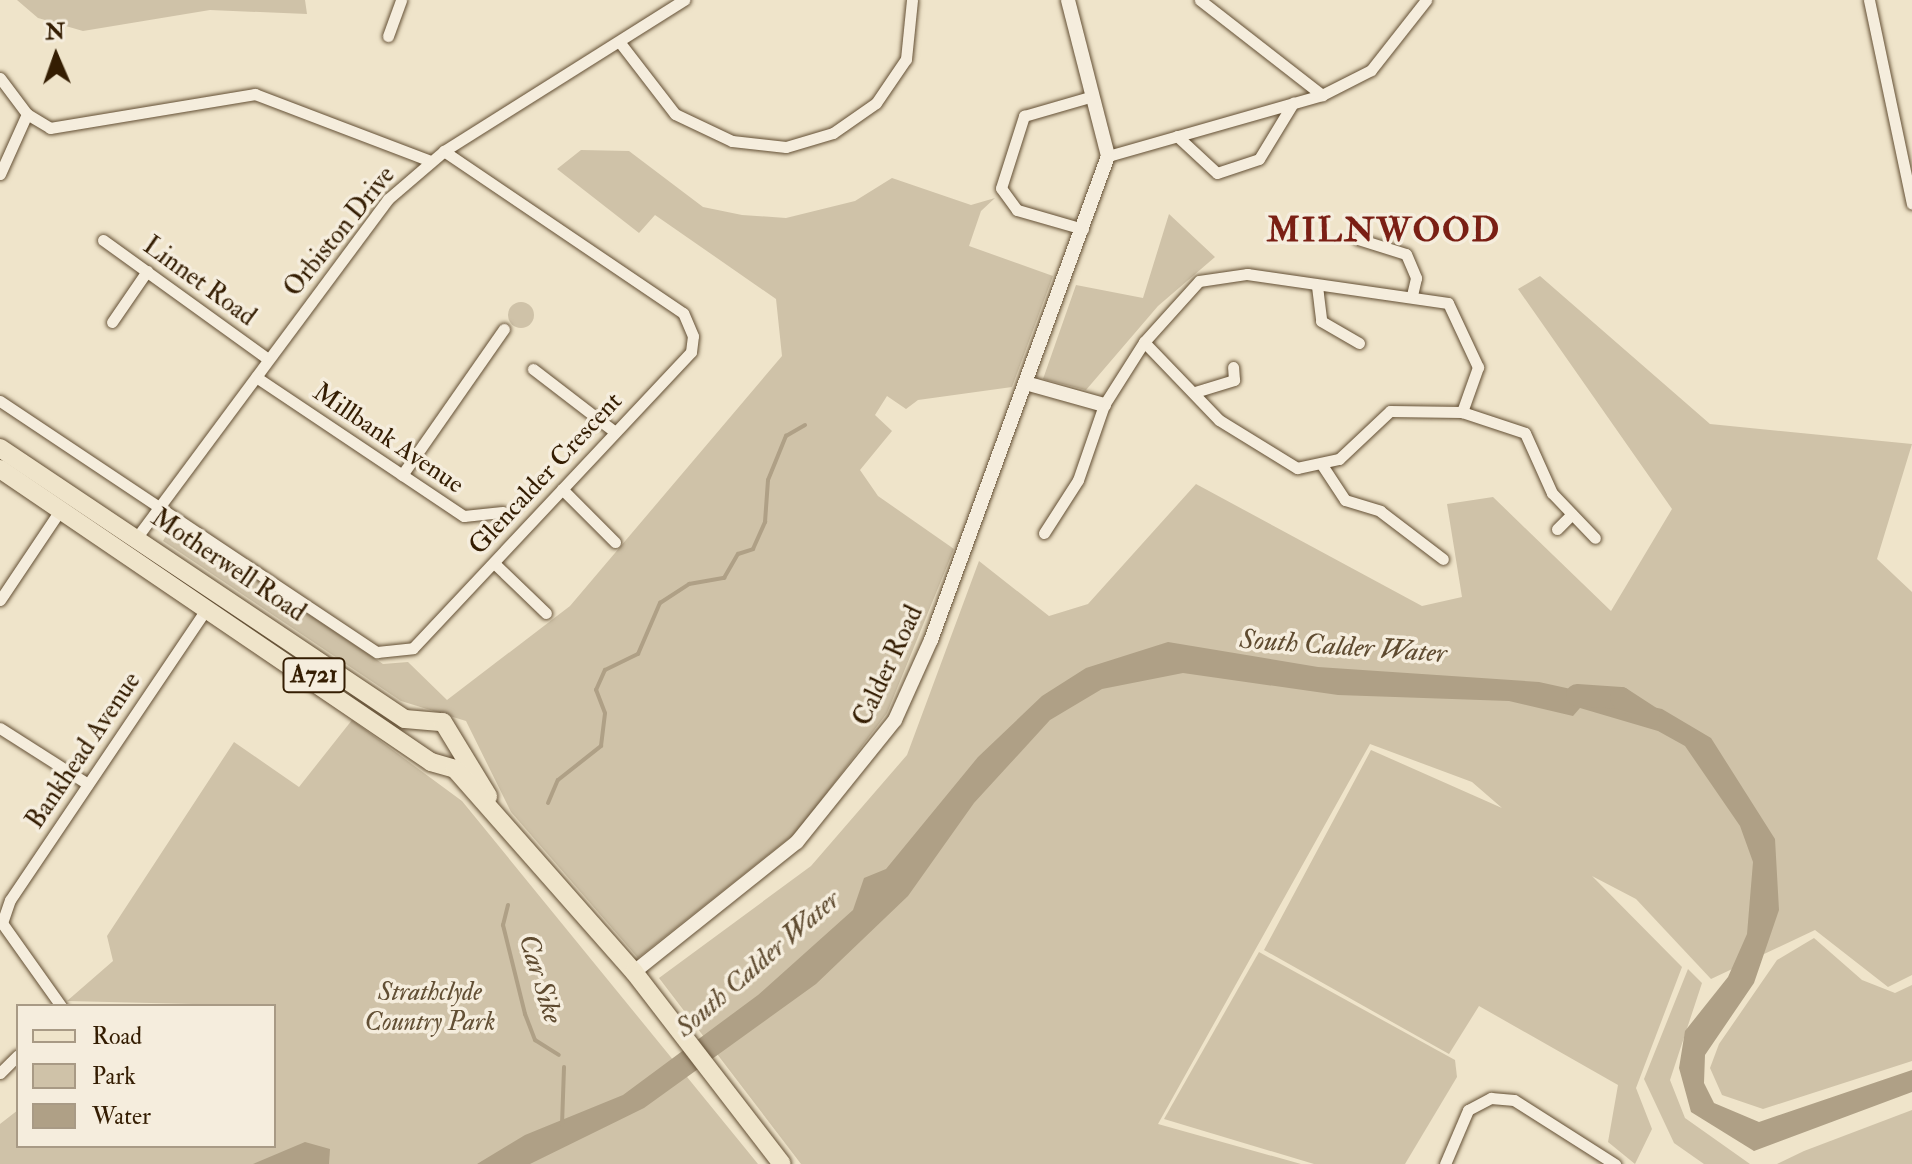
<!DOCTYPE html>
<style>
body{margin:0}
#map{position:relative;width:1912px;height:1164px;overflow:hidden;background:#efe4ca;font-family:"IM FELL Double Pica",serif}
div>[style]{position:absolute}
.green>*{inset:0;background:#cfc2a8}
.round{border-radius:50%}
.water>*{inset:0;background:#afa086}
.stream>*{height:4px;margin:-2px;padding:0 2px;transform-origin:2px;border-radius:2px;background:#afa086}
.river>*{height:22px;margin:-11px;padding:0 11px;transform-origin:11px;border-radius:11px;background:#afa086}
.roads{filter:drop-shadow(0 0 2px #634f34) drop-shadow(0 0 2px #634f34)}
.minor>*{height:11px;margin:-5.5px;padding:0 5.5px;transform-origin:5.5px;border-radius:5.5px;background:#f5eddd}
.tertiary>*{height:14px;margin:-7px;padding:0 7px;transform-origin:7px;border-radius:7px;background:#f5eddd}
.primary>*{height:18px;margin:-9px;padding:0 9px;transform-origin:9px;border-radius:9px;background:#efe4ca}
span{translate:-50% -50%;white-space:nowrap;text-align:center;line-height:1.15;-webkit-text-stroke:7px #f5eddd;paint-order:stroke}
.shield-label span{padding:2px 6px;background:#f5eddd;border:2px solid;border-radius:6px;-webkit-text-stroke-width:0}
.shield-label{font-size:24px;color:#341d02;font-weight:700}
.street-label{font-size:26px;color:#341d02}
.park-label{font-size:26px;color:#624f34;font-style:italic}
.water-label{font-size:28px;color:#5f4b30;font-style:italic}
.district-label{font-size:34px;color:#7a1f14;font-weight:700;letter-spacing:2px}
.legend{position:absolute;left:16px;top:1004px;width:260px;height:144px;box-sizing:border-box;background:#f5eddd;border:2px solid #a89a85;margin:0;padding:10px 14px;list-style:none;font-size:24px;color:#341d02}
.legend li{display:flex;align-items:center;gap:16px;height:40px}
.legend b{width:40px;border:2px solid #a89a85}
.north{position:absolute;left:16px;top:16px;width:80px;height:80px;-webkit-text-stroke:6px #f5eddd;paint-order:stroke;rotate:358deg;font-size:22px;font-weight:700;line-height:32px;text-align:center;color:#341d02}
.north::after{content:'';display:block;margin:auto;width:28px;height:36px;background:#341d02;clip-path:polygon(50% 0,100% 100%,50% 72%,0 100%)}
</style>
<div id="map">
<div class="green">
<i style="clip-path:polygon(17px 0,305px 0,307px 14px,210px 10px,83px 31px,38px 18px)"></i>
<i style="clip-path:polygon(581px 150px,629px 151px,703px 207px,742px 215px,786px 218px,855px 201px,892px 178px,971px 205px,995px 198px,981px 211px,969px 246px,1053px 276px,1012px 387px,918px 400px,906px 409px,887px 396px,875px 415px,892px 431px,860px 470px,878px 496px,954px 549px,887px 713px,798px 831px,638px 958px,511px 812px,466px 721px,401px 701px,163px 541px,173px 523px,383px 664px,408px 662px,447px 700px,570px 606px,782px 356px,776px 299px,655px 215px,639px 233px,557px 169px)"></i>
<i style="clip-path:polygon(1169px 214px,1215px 257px,1158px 306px,1086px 390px,1043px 379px,1076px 285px,1143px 298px)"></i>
<i style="clip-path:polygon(1540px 276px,1710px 424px,1912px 444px,1877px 559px,1912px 592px,1912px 975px,1888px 987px,1815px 930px,1711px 979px,1636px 899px,1592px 876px,1682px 967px,1636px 1088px,1652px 1129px,1635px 1164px,1608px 1142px,1618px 1085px,1479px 1006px,1449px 1054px,1264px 950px,1371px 750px,1502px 808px,1472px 782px,1370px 744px,1158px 1124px,1301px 1164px,801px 1164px,659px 978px,811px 866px,907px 755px,979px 561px,1049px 616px,1088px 604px,1196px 484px,1422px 606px,1462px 597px,1447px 504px,1493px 497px,1611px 611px,1672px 509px,1518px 289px)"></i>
<i class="round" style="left:508px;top:302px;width:26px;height:26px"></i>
<i style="clip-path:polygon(352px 720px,462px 801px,758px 1164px,0 1164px,0 1124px,18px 1110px,18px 1146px,274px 1146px,274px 1006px,67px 1001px,113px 961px,107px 936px,234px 742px,299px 787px)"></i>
<i style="clip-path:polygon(1814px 938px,1862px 980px,1895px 993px,1912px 985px,1912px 1061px,1763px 1109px,1722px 1095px,1710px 1068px,1719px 1044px,1777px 960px)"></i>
<i style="clip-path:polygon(1259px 952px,1455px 1060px,1457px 1077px,1405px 1164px,1314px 1164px,1164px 1119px)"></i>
<i style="clip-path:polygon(1688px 969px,1702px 983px,1670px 1080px,1685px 1118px,1750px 1164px,1704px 1164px,1674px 1143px,1644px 1079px)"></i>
<i style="clip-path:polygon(1912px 1110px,1912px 1164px,1777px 1164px,1804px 1151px)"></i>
</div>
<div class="water">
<i style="clip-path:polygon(1168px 642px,1318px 667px,1539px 682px,1662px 709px,1711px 738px,1775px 839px,1779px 910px,1754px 983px,1705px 1055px,1704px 1083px,1714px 1103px,1759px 1122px,1912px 1070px,1912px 1092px,1754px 1151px,1691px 1112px,1679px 1068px,1685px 1031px,1728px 977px,1747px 934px,1753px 862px,1740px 826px,1685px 746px,1658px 731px,1580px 708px,1573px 716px,1509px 701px,1338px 695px,1183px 673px,1102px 689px,1050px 720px,974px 803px,908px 896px,816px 984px,644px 1108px,530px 1164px,477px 1164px,525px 1135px,623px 1095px,758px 995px,853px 910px,864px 878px,886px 869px,978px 757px,1042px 696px,1086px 668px)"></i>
<i style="clip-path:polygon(305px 1142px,330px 1149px,329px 1164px,253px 1164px)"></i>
</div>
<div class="stream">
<i style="left:548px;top:803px;width:25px;rotate:-67deg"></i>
<i style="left:558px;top:780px;width:55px;rotate:-38.3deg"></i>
<i style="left:601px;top:746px;width:33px;rotate:-83deg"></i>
<i style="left:605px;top:713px;width:25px;rotate:-111deg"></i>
<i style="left:596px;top:690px;width:22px;rotate:-66deg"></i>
<i style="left:605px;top:670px;width:37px;rotate:-26deg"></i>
<i style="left:638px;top:654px;width:56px;rotate:-66.7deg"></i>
<i style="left:660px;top:603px;width:35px;rotate:-33deg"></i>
<i style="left:689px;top:584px;width:36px;rotate:-10deg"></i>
<i style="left:724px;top:578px;width:28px;rotate:-60deg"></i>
<i style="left:738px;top:554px;width:16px;rotate:-18deg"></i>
<i style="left:753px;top:549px;width:30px;rotate:-66deg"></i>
<i style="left:765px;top:522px;width:42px;rotate:-85.9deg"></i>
<i style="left:768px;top:480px;width:48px;rotate:-67.8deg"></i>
<i style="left:786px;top:436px;width:22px;rotate:-30deg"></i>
<i style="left:508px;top:905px;width:21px;rotate:104deg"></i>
<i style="left:503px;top:925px;width:92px;rotate:76.1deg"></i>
<i style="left:525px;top:1014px;width:28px;rotate:69deg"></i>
<i style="left:535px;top:1040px;width:28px;rotate:32deg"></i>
<i style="left:562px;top:1125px;width:58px;rotate:-88deg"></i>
</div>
<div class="river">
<i style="left:1577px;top:695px;width:44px;rotate:3.9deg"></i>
<i style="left:1621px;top:698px;width:33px;rotate:33deg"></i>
</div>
<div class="roads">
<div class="minor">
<i style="left:1200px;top:0;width:155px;rotate:37.9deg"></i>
<i style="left:1869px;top:0;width:208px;rotate:78.1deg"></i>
<i style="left:388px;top:36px;width:38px;rotate:-70deg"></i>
<i style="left:621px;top:44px;width:88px;rotate:52.4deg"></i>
<i style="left:675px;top:114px;width:63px;rotate:25.3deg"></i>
<i style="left:732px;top:141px;width:54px;rotate:6.3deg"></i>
<i style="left:786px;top:147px;width:49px;rotate:-16.6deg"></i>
<i style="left:833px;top:133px;width:52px;rotate:-34.9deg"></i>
<i style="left:876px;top:103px;width:53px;rotate:-55.7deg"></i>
<i style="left:906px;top:59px;width:59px;rotate:-84.2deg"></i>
<i style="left:0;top:78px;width:45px;rotate:53.1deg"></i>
<i style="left:27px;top:114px;width:27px;rotate:31deg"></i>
<i style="left:50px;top:128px;width:208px;rotate:-9.4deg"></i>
<i style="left:255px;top:94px;width:187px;rotate:20.9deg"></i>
<i style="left:1177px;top:136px;width:54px;rotate:42.8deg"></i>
<i style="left:1217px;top:173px;width:44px;rotate:-18.4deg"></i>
<i style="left:1259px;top:159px;width:66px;rotate:-58.7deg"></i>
<i style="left:1108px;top:156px;width:223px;rotate:-15.9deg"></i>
<i style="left:1322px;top:95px;width:55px;rotate:-27deg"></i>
<i style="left:1371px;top:70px;width:89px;rotate:-51.8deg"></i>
<i style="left:0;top:174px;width:66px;rotate:-65.8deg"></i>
<i style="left:1083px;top:229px;width:69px;rotate:-163.9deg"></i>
<i style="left:1017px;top:210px;width:27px;rotate:-126deg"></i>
<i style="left:1001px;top:188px;width:76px;rotate:-72.3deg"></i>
<i style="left:1024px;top:116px;width:72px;rotate:-16.2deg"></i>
<i style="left:1358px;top:239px;width:50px;rotate:17.4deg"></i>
<i style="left:1406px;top:254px;width:26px;rotate:67deg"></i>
<i style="left:1416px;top:278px;width:17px;rotate:103deg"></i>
<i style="left:103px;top:240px;width:203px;rotate:35.8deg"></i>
<i style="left:1317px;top:286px;width:35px;rotate:83deg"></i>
<i style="left:1321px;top:321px;width:44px;rotate:30.1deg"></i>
<i style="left:112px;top:322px;width:62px;rotate:-55.5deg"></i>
<i style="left:1144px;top:342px;width:108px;rotate:46.1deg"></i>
<i style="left:1219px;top:420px;width:92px;rotate:31.6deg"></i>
<i style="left:1297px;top:468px;width:43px;rotate:-12.1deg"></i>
<i style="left:1339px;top:459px;width:70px;rotate:-43.3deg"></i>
<i style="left:1390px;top:411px;width:72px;rotate:0.8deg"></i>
<i style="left:1462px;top:412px;width:66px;rotate:18.4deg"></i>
<i style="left:1525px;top:433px;width:66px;rotate:65.8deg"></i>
<i style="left:1552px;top:493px;width:62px;rotate:46.3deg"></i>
<i style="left:533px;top:369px;width:103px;rotate:37.5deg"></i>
<i style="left:256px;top:377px;width:250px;rotate:33.8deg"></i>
<i style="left:464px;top:516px;width:39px;rotate:-6deg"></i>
<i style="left:1195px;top:392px;width:41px;rotate:-17.1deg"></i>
<i style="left:1234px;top:380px;width:13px;rotate:-94deg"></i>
<i style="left:0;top:401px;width:453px;rotate:33.7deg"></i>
<i style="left:377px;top:652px;width:36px;rotate:-6deg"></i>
<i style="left:413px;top:648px;width:406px;rotate:-46.8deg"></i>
<i style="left:691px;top:352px;width:16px;rotate:-83deg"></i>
<i style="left:693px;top:336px;width:25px;rotate:-113deg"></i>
<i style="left:683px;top:313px;width:289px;rotate:-145.9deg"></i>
<i style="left:1322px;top:465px;width:42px;rotate:56.7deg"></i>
<i style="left:1345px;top:500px;width:37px;rotate:17deg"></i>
<i style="left:1380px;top:511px;width:79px;rotate:37.3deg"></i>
<i style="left:402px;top:475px;width:178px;rotate:-55.1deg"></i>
<i style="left:562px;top:489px;width:75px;rotate:45deg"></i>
<i style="left:1557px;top:529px;width:21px;rotate:-45deg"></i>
<i style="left:1044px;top:533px;width:63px;rotate:-57.3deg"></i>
<i style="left:1078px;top:480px;width:79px;rotate:-70.9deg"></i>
<i style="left:1104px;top:405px;width:75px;rotate:-57.6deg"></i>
<i style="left:1144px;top:342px;width:82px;rotate:-48deg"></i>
<i style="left:1199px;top:281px;width:49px;rotate:-8.3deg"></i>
<i style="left:1247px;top:274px;width:203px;rotate:8.2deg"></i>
<i style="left:1448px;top:303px;width:71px;rotate:64.9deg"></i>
<i style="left:1478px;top:367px;width:48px;rotate:109.6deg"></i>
<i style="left:137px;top:537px;width:421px;rotate:-53.4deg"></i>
<i style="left:388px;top:199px;width:74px;rotate:-40.6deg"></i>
<i style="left:444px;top:151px;width:284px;rotate:-32.2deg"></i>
<i style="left:494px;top:563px;width:72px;rotate:43.9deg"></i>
<i style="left:0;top:600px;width:110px;rotate:-56.2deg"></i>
<i style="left:0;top:728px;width:104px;rotate:32.5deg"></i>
<i style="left:2px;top:923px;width:24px;rotate:-71deg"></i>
<i style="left:10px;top:900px;width:354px;rotate:-56deg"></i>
<i style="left:2px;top:923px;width:102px;rotate:54.6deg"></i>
<i style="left:0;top:1073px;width:25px;rotate:-45deg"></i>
<i style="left:1445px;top:1164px;width:59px;rotate:-66.9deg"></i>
<i style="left:1468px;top:1110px;width:26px;rotate:-28deg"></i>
<i style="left:1491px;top:1098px;width:23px;rotate:5deg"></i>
<i style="left:1514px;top:1100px;width:120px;rotate:32.4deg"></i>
</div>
<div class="tertiary">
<i style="left:1029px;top:384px;width:78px;rotate:15.6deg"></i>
<i style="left:634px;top:972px;width:208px;rotate:-38.6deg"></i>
<i style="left:797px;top:842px;width:156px;rotate:-51.2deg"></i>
<i style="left:895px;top:720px;width:88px;rotate:-65.8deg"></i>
<i style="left:931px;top:640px;width:515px;rotate:-69.91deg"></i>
<i style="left:1108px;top:156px;width:161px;rotate:-104.4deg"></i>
</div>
<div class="primary">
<i style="left:0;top:448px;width:487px;rotate:33.8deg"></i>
<i style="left:405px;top:719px;width:38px;rotate:5deg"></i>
<i style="left:443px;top:722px;width:87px;rotate:58.7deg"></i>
<i style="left:0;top:469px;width:521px;rotate:34.21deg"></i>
<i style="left:431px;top:762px;width:25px;rotate:16deg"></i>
<i style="left:455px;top:769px;width:271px;rotate:48.6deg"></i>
<i style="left:634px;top:972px;width:242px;rotate:52.4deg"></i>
</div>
</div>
<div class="shield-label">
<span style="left:314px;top:675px">A721</span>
</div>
<div class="street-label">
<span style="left:340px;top:232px;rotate:-51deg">Orbiston Drive</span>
<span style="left:199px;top:282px;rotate:36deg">Linnet Road</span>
<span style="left:388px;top:439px;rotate:34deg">Millbank Avenue</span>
<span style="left:546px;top:474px;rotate:-47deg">Glencalder Crescent</span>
<span style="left:228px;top:566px;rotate:34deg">Motherwell Road</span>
<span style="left:889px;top:666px;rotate:-65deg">Calder Road</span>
<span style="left:84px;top:751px;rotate:-56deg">Bankhead Avenue</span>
</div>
<div class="park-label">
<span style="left:430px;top:1008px">Strathclyde<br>Country Park</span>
</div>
<div class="water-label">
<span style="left:1343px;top:647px;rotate:4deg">South Calder Water</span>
<span style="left:758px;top:964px;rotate:-41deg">South Calder Water</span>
<span style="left:540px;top:979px;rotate:73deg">Car Sike</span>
</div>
<div class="district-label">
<span style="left:1384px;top:231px">MILNWOOD</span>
</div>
<ul class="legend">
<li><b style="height:10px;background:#efe4ca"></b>Road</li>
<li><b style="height:22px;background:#cfc2a8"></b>Park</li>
<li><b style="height:22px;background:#afa086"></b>Water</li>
</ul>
<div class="north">N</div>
</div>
